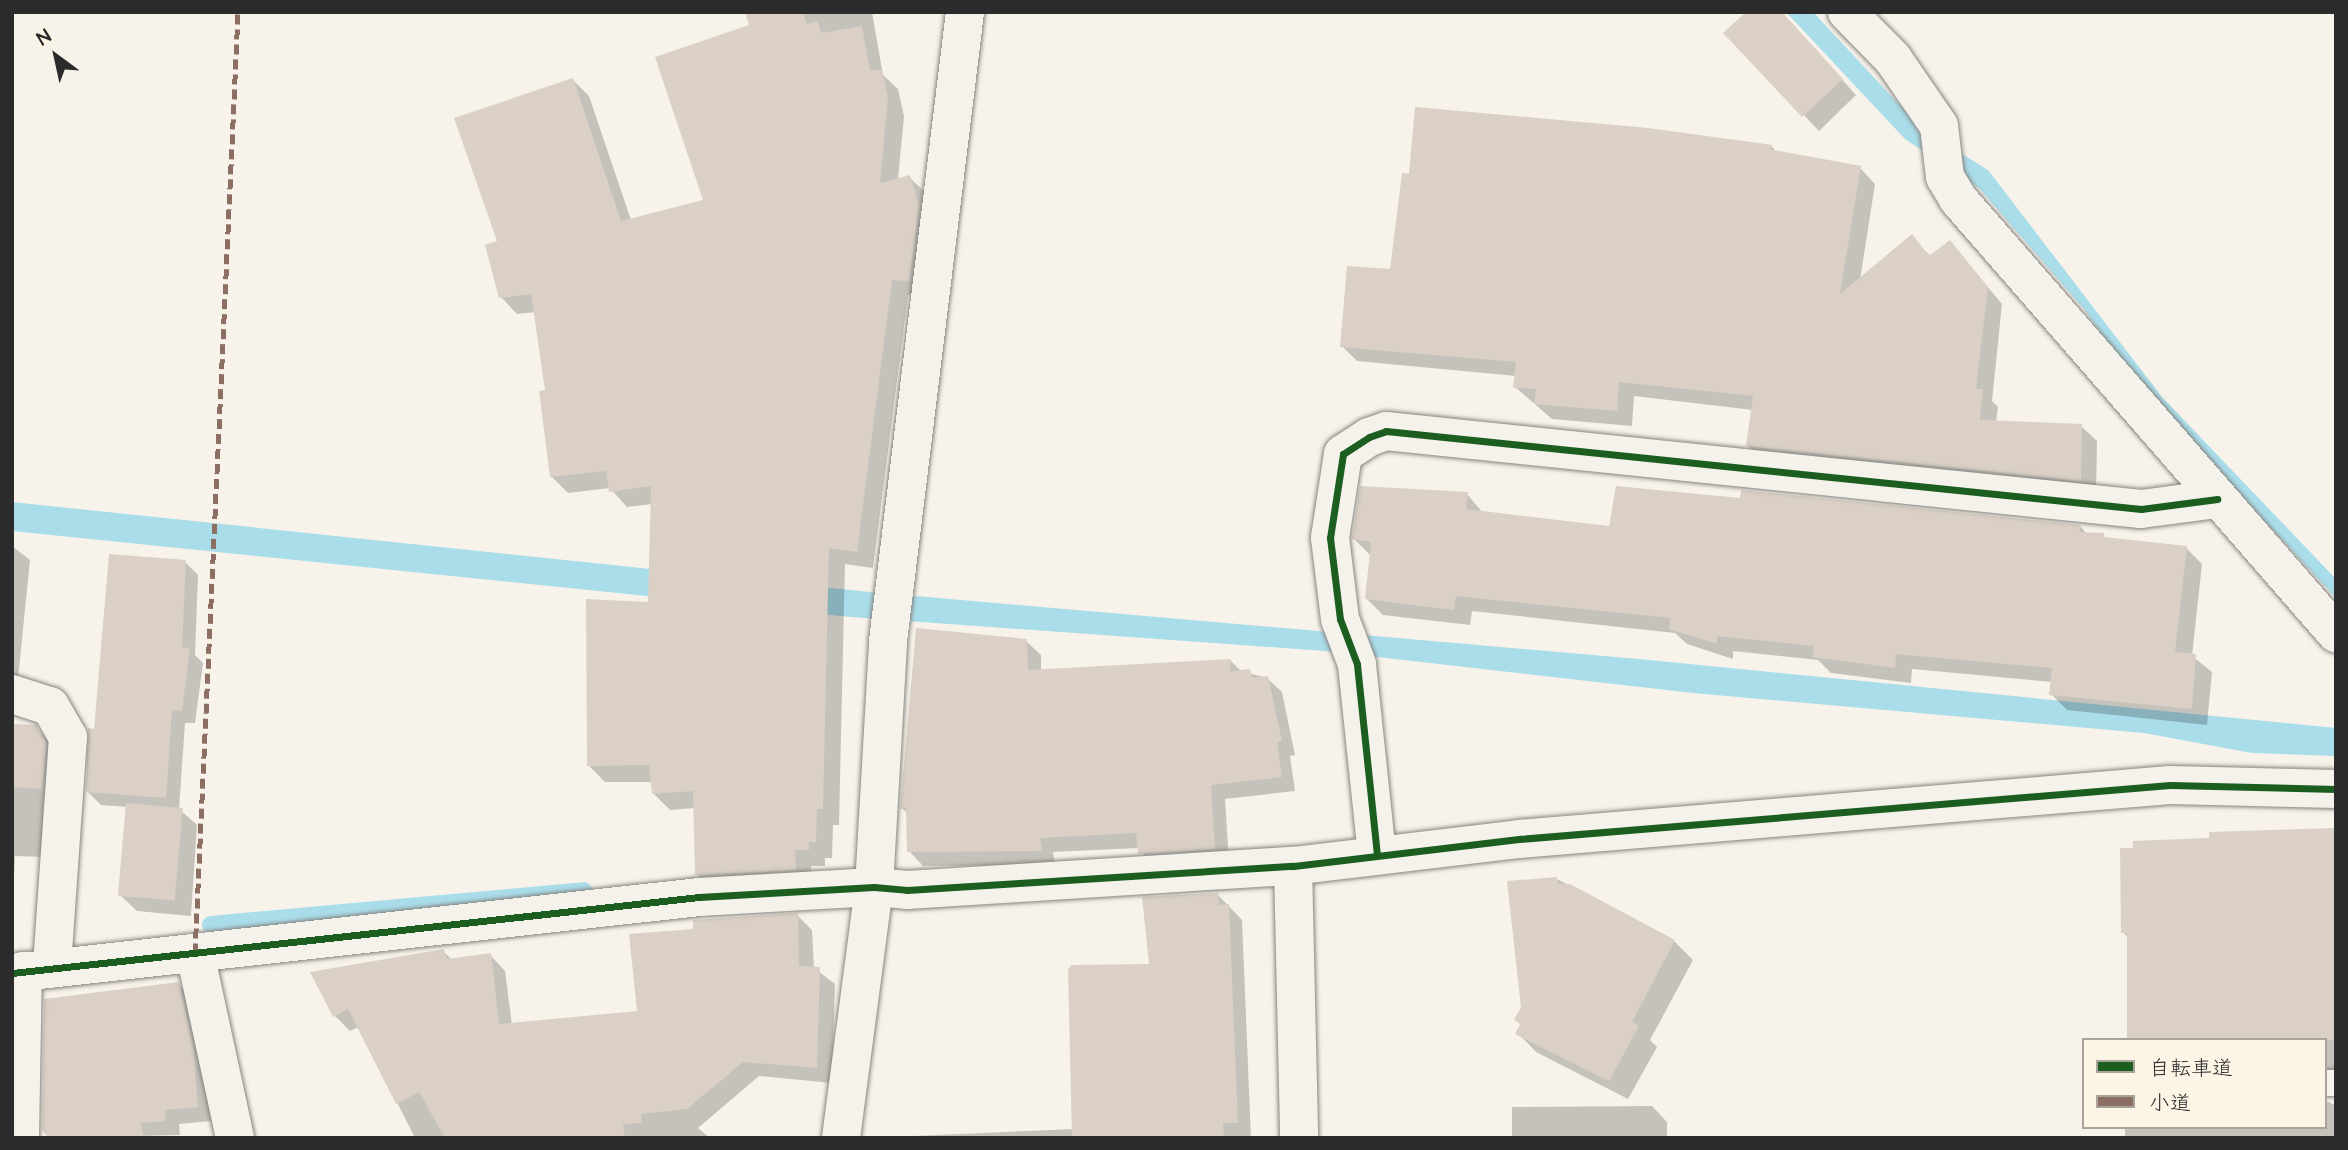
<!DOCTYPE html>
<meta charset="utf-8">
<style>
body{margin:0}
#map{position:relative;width:2348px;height:1150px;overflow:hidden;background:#f7f3ea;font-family:"Architects Daughter","Klee One",sans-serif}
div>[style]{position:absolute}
.water>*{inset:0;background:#aaddea}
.shadow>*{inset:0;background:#0003}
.stream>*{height:18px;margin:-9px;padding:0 9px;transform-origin:9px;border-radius:9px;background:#aaddea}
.building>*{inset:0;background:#dad0c5;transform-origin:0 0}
.roads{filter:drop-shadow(0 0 2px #878581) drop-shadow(0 0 2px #878581)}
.lane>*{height:26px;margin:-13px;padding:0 13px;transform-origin:13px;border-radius:13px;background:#f5f2ec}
.street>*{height:38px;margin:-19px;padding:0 19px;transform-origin:19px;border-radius:19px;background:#f5f2ec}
.secondary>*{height:38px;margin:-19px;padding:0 19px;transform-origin:19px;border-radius:19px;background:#f5f2ec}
.quiet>*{height:5px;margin-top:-2.5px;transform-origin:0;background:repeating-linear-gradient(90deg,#8d6e63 0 10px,transparent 0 15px)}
.cycleway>*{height:7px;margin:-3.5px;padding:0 3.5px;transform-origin:3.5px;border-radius:3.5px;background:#1b5e20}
span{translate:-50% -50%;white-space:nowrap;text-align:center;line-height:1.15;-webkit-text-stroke:5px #fcf5e5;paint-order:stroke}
.frame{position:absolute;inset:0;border:14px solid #2b2b2b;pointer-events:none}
.legend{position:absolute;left:2082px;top:1038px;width:245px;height:91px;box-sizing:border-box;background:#fcf5e5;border:2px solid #a8a49b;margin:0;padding:9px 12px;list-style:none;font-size:21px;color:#2b2b2b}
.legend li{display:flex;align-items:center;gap:14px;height:35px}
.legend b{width:35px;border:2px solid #a8a49b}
.north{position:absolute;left:21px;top:21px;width:70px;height:70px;-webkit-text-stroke:5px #fcf5e5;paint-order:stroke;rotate:327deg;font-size:19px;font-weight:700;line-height:28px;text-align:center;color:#2b2b2b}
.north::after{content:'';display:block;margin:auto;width:24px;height:32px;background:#2b2b2b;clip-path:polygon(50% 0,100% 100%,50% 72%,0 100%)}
</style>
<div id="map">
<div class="water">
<i style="clip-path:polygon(1786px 12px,1813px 12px,1922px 129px,1988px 170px,2162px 397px,2336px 579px,2336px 598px,2140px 387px,2084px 309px,1979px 188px,1905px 139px)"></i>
<i style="clip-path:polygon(12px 502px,870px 592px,1639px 659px,2336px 728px,2336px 756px,2252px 753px,2144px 733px,1693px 693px,1325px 651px,851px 617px,12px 531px)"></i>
</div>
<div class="shadow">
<i style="clip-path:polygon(747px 12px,872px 12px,883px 75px,898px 89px,904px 116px,898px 180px,909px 177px,926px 193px,925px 297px,908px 295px,873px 568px,845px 564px,839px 825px,833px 825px,832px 858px,825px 858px,825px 866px,811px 866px,812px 886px,714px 891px,697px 875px,695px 808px,670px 810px,653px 793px,652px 782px,605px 782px,589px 766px,650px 603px,652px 504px,627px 507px,610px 488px,568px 493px,551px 476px,547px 392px,536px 312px,517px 314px,501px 297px,499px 243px,573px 80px,589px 96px,631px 220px,705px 201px,751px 26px)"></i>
<i style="clip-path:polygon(1781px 12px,1856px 95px,1819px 131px,1726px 33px)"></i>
<i style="clip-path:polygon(1648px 130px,1772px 147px,1777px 152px,1860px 168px,1875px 184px,1860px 280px,1912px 237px,1931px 257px,1950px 242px,2002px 304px,1992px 401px,1998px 407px,1996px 422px,2081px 426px,2097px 441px,2096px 495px,1764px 461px,1748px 446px,1753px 410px,1634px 396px,1632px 426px,1552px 419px,1515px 387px,1516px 376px,1357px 361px,1342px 346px,1392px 271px,1410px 176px)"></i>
<i style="clip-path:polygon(1467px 494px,1483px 513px,1611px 528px,1741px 499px,2080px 526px,2087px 534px,2108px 539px,2186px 548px,2202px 564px,2192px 656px,2212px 672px,2207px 725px,2067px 710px,2051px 694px,2052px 682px,1912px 669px,1911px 683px,1831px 673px,1818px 660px,1733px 651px,1733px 659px,1687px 644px,1675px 633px,1472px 611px,1470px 625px,1383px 615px,1367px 599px,1371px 556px,1354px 539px)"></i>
<i style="clip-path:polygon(12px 546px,30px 560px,17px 689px,12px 694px)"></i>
<i style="clip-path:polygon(185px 562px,198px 575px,195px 655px,203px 663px,195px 723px,185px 723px,179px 809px,197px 825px,191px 916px,137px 911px,121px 896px,128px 807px,101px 805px,88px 792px,96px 731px)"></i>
<i style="clip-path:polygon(1026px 641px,1041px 655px,1041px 671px,1230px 660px,1241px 671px,1267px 678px,1282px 692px,1295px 755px,1290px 756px,1295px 791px,1225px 799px,1229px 863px,1154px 867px,1139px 848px,1053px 852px,1055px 865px,923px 866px,909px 851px,907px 813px,902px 808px)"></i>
<i style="clip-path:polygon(12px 726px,35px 727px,50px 742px,42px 857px,15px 856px,12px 914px)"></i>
<i style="clip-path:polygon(2336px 830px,2336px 1083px,2325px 1096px,2325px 1040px,2127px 1040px,2128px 938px,2123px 932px)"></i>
<i style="clip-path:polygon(1557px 879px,1674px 941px,1693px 960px,1650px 1040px,1657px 1047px,1628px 1099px,1536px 1052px,1518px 1033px)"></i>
<i style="clip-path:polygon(1217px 894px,1242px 920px,1251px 1138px,866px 1138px,1073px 1129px,1151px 966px)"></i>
<i style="clip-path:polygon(797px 915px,812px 930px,814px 968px,835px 984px,832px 1083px,759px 1076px,698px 1128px,710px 1138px,415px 1138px,359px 1027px,350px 1031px,335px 1016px,443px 951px,452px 960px,490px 955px,505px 971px,512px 1025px,639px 1013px,695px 931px)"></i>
<i style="clip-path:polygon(178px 984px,193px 998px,212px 1121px,179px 1124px,180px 1135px,49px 1138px,44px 1132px,46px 1000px)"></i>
<i style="clip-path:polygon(2325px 1100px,2336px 1106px,2336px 1138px,2125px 1138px,2125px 1127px,2325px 1127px)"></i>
<i style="clip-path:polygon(1652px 1106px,1667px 1122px,1667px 1138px,1512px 1138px,1512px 1107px)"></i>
</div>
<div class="stream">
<i style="left:211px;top:925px;width:374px;rotate:-5.2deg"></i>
</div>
<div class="building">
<i style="clip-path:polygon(745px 12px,803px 12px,807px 24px,818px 21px,821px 33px,862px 26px,870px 70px,882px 70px,888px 98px,880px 183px,910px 175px,919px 206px,909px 281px,892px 280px,857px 552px,829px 548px,823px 809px,817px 809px,816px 842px,809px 842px,809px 850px,795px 850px,796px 870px,695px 875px,693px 791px,652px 794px,649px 765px,587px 766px,586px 599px,648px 602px,651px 486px,609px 492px,606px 471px,550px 477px,539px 391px,545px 390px,531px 294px,499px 298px,485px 245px,497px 241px,454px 118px,573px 78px,621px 221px,703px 200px,655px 57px,749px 25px)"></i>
<i style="clip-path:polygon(1746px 12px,1782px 12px,1843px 79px,1802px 117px,1723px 33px)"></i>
<i style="clip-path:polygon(1415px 107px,1648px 128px,1773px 145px,1769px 149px,1861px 166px,1840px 294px,1912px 234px,1929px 256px,1950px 240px,1988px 287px,1976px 389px,1983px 389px,1980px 420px,2082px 424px,2081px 481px,1746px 446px,1753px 396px,1619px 382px,1617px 411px,1534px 404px,1536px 389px,1513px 388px,1516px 362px,1340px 347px,1347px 266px,1390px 269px,1402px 173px,1409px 174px)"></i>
<i style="clip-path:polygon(1360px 486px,1468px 492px,1466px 509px,1609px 526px,1616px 486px,1740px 498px,1741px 490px,2080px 525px,2080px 532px,2104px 533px,2104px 537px,2187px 546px,2175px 652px,2196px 654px,2192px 709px,2049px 695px,2052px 668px,1896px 654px,1895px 668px,1813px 657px,1814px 646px,1717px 636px,1717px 644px,1669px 629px,1670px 618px,1456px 596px,1454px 610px,1365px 599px,1371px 542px,1352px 539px)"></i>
<i style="clip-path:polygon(109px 554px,186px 560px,182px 647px,190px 648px,182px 711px,172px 710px,166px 798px,86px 792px,88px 728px,94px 729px)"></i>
<i style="clip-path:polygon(916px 628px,1027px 639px,1028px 670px,1231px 659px,1230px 671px,1250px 669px,1252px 678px,1268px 676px,1282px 741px,1277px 742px,1282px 777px,1211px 785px,1215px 849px,1138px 854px,1136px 833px,1040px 838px,1042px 851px,907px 852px,906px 808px,900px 809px)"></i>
<i style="clip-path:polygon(12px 724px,36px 725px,46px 742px,42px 789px,12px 787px)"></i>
<i style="left:126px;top:803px;width:57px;height:93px;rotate:5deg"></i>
<i style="clip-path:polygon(2336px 828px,2336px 1040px,2127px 1040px,2127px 933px,2121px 933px,2120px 848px,2133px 848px,2133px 841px,2209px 838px,2209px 832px)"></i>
<i style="clip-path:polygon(1557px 877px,1558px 884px,1570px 884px,1675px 940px,1632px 1022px,1639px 1026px,1609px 1081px,1515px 1034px,1520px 1024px,1514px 1020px,1521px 1007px,1507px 881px)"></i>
<i style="clip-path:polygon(1218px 893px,1219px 905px,1229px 904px,1238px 1123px,1223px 1123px,1224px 1138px,1072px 1138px,1068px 970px,1071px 965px,1149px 964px,1142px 897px)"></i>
<i style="clip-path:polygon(798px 913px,799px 966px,820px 967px,817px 1068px,743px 1062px,687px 1109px,641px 1114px,642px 1123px,623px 1124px,625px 1138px,445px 1138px,419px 1092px,396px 1104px,348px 1009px,333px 1017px,310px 972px,444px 949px,447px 959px,491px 953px,499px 1024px,637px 1011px,629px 934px,693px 929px,693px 920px)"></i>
<i style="clip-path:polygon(179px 982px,193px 1047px,198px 1107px,165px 1110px,166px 1121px,141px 1123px,144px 1138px,47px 1138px,46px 1131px,42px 1131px,44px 999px)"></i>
</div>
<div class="roads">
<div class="lane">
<i style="left:2325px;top:1083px;width:11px"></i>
</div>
<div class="street">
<i style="left:1847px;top:12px;width:66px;rotate:45.6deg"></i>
<i style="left:1893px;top:59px;width:81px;rotate:55.5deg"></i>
<i style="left:1939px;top:126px;width:51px;rotate:83.3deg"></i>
<i style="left:1945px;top:177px;width:26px;rotate:59deg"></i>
<i style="left:1958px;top:199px;width:576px;rotate:48.95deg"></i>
<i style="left:12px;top:694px;width:40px;rotate:18deg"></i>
<i style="left:50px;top:706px;width:36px;rotate:60deg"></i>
<i style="left:68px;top:737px;width:232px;rotate:94deg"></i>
<i style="left:1377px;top:855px;width:192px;rotate:-96deg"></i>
<i style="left:1357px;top:664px;width:48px;rotate:-110.7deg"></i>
<i style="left:1340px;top:619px;width:82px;rotate:-97deg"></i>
<i style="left:1330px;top:538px;width:85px;rotate:-81.2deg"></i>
<i style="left:1343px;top:454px;width:31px;rotate:-33deg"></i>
<i style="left:1369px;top:437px;width:18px;rotate:-19deg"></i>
<i style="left:1386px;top:431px;width:759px;rotate:5.9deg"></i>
<i style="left:2141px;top:509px;width:77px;rotate:-7.5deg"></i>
<i style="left:1293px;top:866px;width:272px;rotate:88.7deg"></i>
<i style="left:195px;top:953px;width:189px;rotate:77.8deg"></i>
<i style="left:20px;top:1138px;width:167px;rotate:-89deg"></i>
<i style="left:841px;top:1138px;width:253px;rotate:-82.5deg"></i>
<i style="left:874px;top:887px;width:246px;rotate:-86.7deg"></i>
<i style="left:888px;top:641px;width:634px;rotate:-83.02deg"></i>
</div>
<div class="secondary">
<i style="left:12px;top:973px;width:691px;rotate:-6.31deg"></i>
<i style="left:699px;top:897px;width:175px;rotate:-3.3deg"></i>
<i style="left:874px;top:887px;width:33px;rotate:5deg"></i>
<i style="left:907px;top:890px;width:387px;rotate:-3.6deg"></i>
<i style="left:1293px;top:866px;width:228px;rotate:-6.8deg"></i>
<i style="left:1519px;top:839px;width:653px;rotate:-4.74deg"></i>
<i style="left:2170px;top:785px;width:166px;rotate:1.4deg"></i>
</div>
</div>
<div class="quiet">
<i style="left:195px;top:953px;width:942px;rotate:-87.38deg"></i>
</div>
<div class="cycleway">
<i style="left:1377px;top:855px;width:192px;rotate:-96deg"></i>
<i style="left:1357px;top:664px;width:48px;rotate:-110.7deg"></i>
<i style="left:1340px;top:619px;width:82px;rotate:-97deg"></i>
<i style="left:1330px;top:538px;width:85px;rotate:-81.2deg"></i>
<i style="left:1343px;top:454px;width:31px;rotate:-33deg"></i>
<i style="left:1369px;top:437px;width:18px;rotate:-19deg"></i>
<i style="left:1386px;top:431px;width:759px;rotate:5.9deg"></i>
<i style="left:2141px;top:509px;width:77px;rotate:-7.5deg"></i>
<i style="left:12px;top:973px;width:691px;rotate:-6.31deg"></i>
<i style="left:699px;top:897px;width:175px;rotate:-3.3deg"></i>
<i style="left:874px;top:887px;width:33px;rotate:5deg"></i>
<i style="left:907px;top:890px;width:387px;rotate:-3.6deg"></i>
<i style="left:1293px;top:866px;width:228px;rotate:-6.8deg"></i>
<i style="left:1519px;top:839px;width:653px;rotate:-4.74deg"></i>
<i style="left:2170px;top:785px;width:166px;rotate:1.4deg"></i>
</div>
<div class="frame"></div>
<ul class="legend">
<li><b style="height:9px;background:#1b5e20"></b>自転車道</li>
<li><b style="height:9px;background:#8d6e63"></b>小道</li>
</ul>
<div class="north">N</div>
</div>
